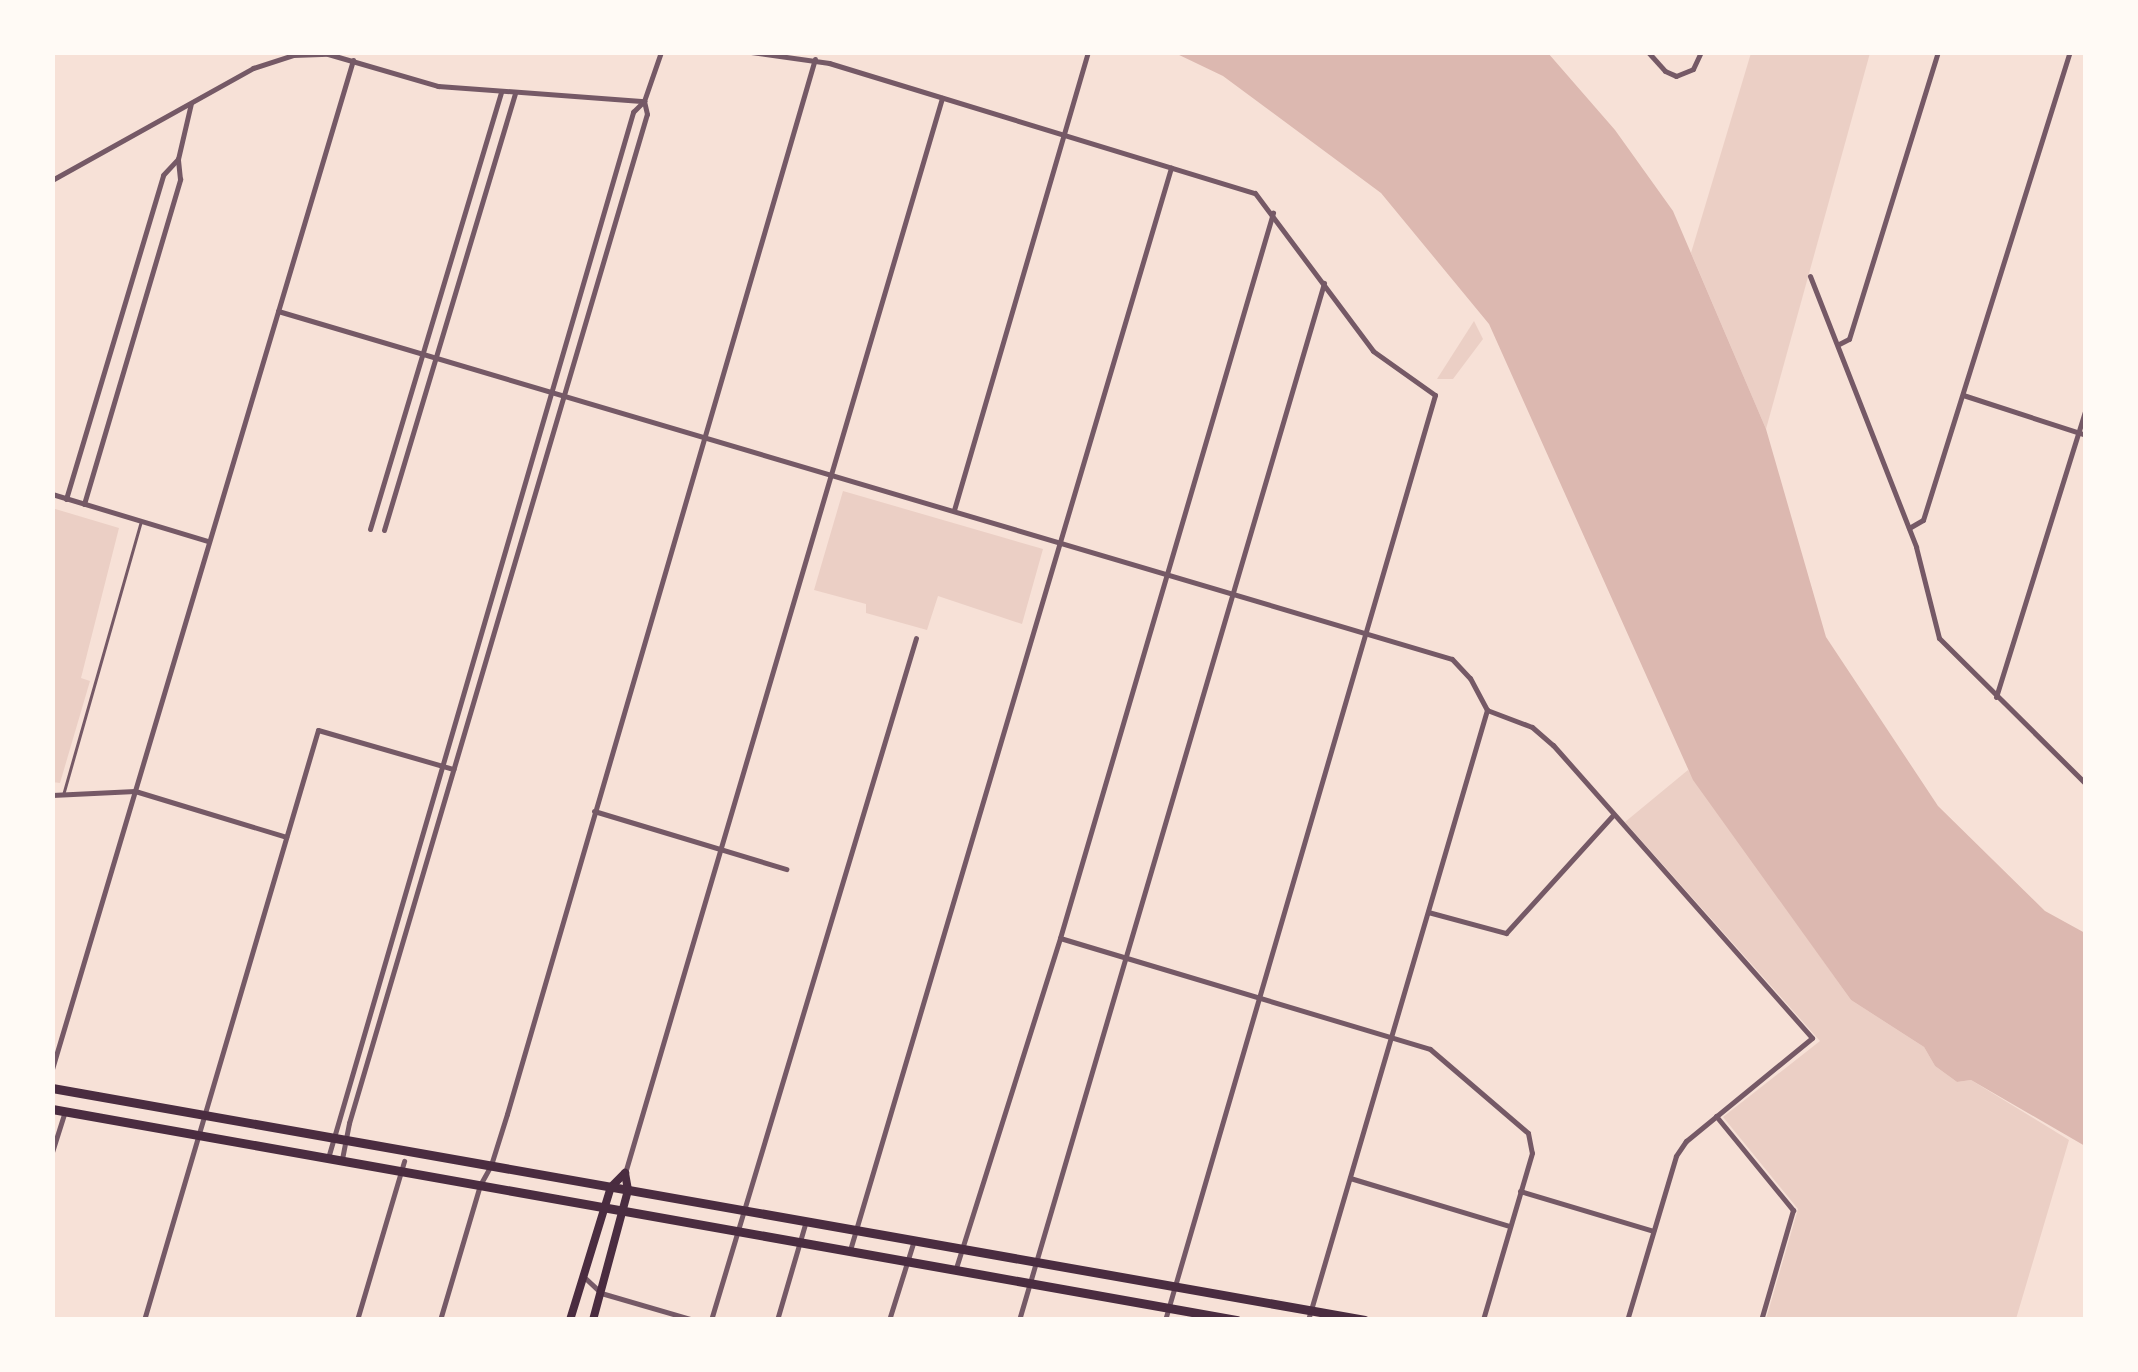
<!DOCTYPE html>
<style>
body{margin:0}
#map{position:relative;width:2138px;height:1372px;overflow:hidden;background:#f7e1d7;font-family:"Fira Sans",sans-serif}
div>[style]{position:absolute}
.green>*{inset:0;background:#ebcfc5}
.water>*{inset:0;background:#dcb8b0}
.service>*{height:2.5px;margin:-1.25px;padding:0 1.25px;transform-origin:1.25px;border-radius:1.25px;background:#755966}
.minor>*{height:5px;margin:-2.5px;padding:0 2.5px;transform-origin:2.5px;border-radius:2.5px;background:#755966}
.secondary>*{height:8px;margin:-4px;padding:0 4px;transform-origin:4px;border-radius:4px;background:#4a2c40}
.primary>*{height:9px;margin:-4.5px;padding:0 4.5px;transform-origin:4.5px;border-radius:4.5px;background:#4a2c40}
span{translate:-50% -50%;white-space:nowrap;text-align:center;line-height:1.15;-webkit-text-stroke:8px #fffaf5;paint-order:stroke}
.frame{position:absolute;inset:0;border:55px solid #fffaf5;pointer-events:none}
</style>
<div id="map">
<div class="green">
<i style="clip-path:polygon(1751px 53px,1870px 53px,1766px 429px,1691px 253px)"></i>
<i style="clip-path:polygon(1474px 321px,1483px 339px,1453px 379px,1437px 379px)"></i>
<i style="clip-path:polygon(843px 491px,1043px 549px,1022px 624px,938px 596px,927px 630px,866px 613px,866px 604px,814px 590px)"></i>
<i style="clip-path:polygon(52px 508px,119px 528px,81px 678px,90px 681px,60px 783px,52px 782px)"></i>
<i style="clip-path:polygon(1688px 770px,1851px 1000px,1924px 1047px,1935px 1066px,1957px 1082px,1971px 1080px,2069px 1140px,2016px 1319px,1766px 1319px,1798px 1209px,1723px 1117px,1820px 1041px,1625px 822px)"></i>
</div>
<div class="water">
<i style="clip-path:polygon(1175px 53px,1548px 53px,1615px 130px,1673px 211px,1766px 429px,1826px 637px,1938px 806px,2045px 911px,2085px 933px,2085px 1146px,1971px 1080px,1957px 1082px,1935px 1066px,1924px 1047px,1851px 1000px,1693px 780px,1489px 324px,1381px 193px,1223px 76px)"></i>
</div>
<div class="service">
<i style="left:63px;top:795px;width:282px;rotate:-74.1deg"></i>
</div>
<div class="minor">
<i style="left:751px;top:52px;width:79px;rotate:8deg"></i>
<i style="left:829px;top:63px;width:445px;rotate:17deg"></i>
<i style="left:1255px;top:193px;width:197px;rotate:53.2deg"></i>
<i style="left:1373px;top:351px;width:76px;rotate:35.4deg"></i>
<i style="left:1435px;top:395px;width:964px;rotate:106.27deg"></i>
<i style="left:1648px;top:52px;width:25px;rotate:48deg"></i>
<i style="left:1665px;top:71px;width:12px;rotate:24deg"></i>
<i style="left:1676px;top:76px;width:18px;rotate:-22deg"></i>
<i style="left:1693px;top:69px;width:19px;rotate:-65deg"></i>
<i style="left:52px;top:180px;width:230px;rotate:-29.1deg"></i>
<i style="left:253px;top:68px;width:42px;rotate:-18deg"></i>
<i style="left:293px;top:55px;width:35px;rotate:-2deg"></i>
<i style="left:328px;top:54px;width:115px;rotate:16.2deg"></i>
<i style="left:438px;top:86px;width:207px;rotate:4.2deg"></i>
<i style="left:1810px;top:276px;width:291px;rotate:68.6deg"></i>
<i style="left:1916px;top:547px;width:94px;rotate:75.8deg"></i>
<i style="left:1939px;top:638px;width:207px;rotate:44.8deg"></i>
<i style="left:278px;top:311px;width:1224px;rotate:16.51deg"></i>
<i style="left:1452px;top:659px;width:26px;rotate:47deg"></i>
<i style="left:1470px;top:678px;width:36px;rotate:62deg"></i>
<i style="left:1487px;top:710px;width:48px;rotate:20.7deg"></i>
<i style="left:1532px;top:727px;width:28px;rotate:41deg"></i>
<i style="left:1553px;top:745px;width:391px;rotate:48.5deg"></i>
<i style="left:1812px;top:1038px;width:163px;rotate:140.7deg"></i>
<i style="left:1686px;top:1141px;width:18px;rotate:124deg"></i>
<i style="left:1676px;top:1156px;width:171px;rotate:106.6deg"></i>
<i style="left:1839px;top:344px;width:11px;rotate:-27deg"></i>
<i style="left:1849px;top:339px;width:300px;rotate:-72.8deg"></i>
<i style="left:1963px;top:395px;width:129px;rotate:18deg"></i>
<i style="left:52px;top:494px;width:163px;rotate:16.8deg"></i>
<i style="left:66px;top:499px;width:338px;rotate:-73.3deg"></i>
<i style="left:163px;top:175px;width:22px;rotate:-47deg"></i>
<i style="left:84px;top:504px;width:339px;rotate:-73.5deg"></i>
<i style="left:180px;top:179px;width:20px;rotate:-96deg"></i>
<i style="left:178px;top:159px;width:57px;rotate:-76.9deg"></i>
<i style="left:954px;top:510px;width:477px;rotate:-73.7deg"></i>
<i style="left:1909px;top:528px;width:16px;rotate:-30deg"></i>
<i style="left:1923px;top:520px;width:491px;rotate:-72.6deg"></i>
<i style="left:370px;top:529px;width:456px;rotate:-73.3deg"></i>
<i style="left:384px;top:530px;width:456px;rotate:-73.3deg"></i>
<i style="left:1996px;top:697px;width:303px;rotate:-72.7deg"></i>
<i style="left:52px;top:795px;width:83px;rotate:-2.8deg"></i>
<i style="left:135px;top:791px;width:158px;rotate:16.9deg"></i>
<i style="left:594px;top:811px;width:201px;rotate:16.8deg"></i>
<i style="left:1428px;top:912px;width:81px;rotate:15.1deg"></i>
<i style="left:1506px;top:933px;width:159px;rotate:-47.8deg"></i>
<i style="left:1060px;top:938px;width:386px;rotate:16.7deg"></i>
<i style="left:1430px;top:1049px;width:129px;rotate:40.6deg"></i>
<i style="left:1528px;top:1133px;width:20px;rotate:79deg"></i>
<i style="left:1532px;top:1153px;width:174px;rotate:106.4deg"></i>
<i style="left:52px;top:1069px;width:1053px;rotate:-73.39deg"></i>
<i style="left:1716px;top:1116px;width:122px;rotate:50.7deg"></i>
<i style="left:1793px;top:1210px;width:115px;rotate:106.2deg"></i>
<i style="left:52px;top:1152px;width:43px;rotate:-72.4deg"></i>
<i style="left:328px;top:1158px;width:1090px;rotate:-73.74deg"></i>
<i style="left:633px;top:112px;width:16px;rotate:-45deg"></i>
<i style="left:644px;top:101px;width:52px;rotate:-70.9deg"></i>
<i style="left:342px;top:1159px;width:37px;rotate:-79deg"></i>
<i style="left:349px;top:1123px;width:1052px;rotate:-73.55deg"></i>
<i style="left:647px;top:114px;width:13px;rotate:-103deg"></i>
<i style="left:625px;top:1173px;width:1121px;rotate:-73.57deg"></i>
<i style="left:1350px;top:1178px;width:166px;rotate:16.8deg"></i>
<i style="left:1520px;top:1191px;width:139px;rotate:16.7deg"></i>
<i style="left:850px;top:1250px;width:1129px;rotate:-73.48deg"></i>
<i style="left:956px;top:1268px;width:346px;rotate:-72.5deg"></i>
<i style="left:1060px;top:938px;width:756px;rotate:-73.63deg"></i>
<i style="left:583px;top:1276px;width:25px;rotate:43deg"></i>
<i style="left:601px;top:1293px;width:97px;rotate:16.2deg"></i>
<i style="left:144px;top:1320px;width:615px;rotate:-73.57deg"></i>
<i style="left:318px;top:730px;width:141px;rotate:16.1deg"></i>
<i style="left:357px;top:1320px;width:166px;rotate:-73.5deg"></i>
<i style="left:440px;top:1320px;width:141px;rotate:-73.5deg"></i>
<i style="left:480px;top:1185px;width:23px;rotate:-61deg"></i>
<i style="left:491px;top:1165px;width:53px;rotate:-72.6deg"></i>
<i style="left:507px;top:1114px;width:1099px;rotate:-73.73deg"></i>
<i style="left:711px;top:1320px;width:712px;rotate:-73.27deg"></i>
<i style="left:777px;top:1320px;width:103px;rotate:-73.7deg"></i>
<i style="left:889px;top:1320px;width:84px;rotate:-72.6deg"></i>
<i style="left:1019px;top:1320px;width:1081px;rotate:-73.61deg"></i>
<i style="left:1308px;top:1320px;width:636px;rotate:-73.65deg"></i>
</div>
<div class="secondary">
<i style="left:570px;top:1320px;width:139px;rotate:-72.9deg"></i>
<i style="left:611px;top:1187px;width:20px;rotate:-45deg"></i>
<i style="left:593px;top:1320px;width:135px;rotate:-74.9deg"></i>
<i style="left:628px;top:1190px;width:17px;rotate:-100deg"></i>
</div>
<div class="primary">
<i style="left:52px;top:1088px;width:1333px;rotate:10.02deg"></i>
<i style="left:52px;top:1109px;width:1204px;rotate:10.1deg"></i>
</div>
<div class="frame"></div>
</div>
